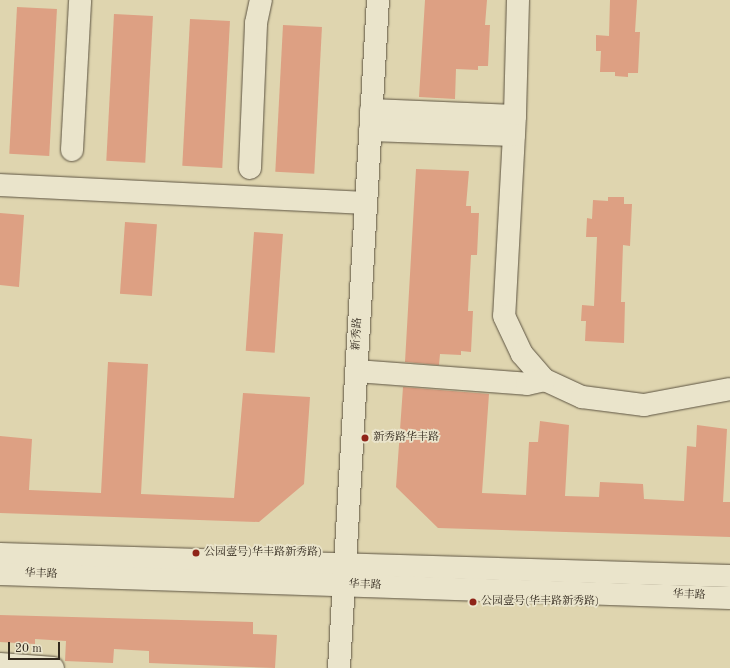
<!DOCTYPE html>
<meta charset="utf-8">
<style>
body{margin:0}
#map{position:relative;width:730px;height:668px;overflow:hidden;background:#dfd5af;font-family:"Old Standard TT","Noto Serif SC",serif}
div>[style]{position:absolute}
.building>*{inset:0;background:#dda083;transform-origin:0 0}
.roads{filter:drop-shadow(0 0 1px #5d5442) drop-shadow(0 0 1px #5d5442)}
.minor>*{height:22px;margin:-11px;padding:0 11px;transform-origin:11px;border-radius:11px;background:#eae4cb}
.dots>*{width:11px;height:11px;translate:-50% -50%;box-sizing:border-box;border:2px solid #eae4cb;border-radius:50%}
span{translate:-50% -50%;white-space:nowrap;text-align:center;line-height:1.15;-webkit-text-stroke:3.5px #eae4cb;paint-order:stroke}
.street-label{font-size:11px;color:#32291e}
.poi-label{font-size:11px;color:#32291e}
.left{translate:0 -50%;text-align:left}
.scale{position:absolute;left:8px;top:642px;width:52px;height:18px;box-sizing:border-box;border:2px solid #32291e;border-top:0;padding-left:5px;font-size:12px;line-height:14px;white-space:nowrap;color:#32291e;-webkit-text-stroke:3px #eae4cb;paint-order:stroke}
</style>
<div id="map">
<div class="building">
<i style="clip-path:polygon(425px 0,487px 0,485px 25px,490px 25px,488px 66px,478px 66px,478px 70px,456px 69px,455px 99px,419px 97px)"></i>
<i style="clip-path:polygon(610px 0,637px 0,635px 32px,640px 32px,638px 73px,628px 73px,628px 77px,615px 76px,615px 72px,600px 72px,601px 51px,596px 51px,596px 35px,609px 36px)"></i>
<i style="left:17px;top:7px;width:40px;height:147px;rotate:3deg"></i>
<i style="left:114px;top:14px;width:39px;height:147px;rotate:3deg"></i>
<i style="left:190px;top:19px;width:40px;height:147px;rotate:3deg"></i>
<i style="left:283px;top:25px;width:39px;height:147px;rotate:3deg"></i>
<i style="clip-path:polygon(416px 169px,469px 171px,466px 206px,471px 206px,471px 213px,479px 213px,477px 255px,471px 255px,468px 311px,473px 311px,471px 352px,461px 351px,461px 355px,440px 354px,439px 365px,405px 362px)"></i>
<i style="clip-path:polygon(608px 197px,624px 197px,624px 204px,632px 204px,630px 246px,623px 245px,621px 302px,625px 302px,624px 343px,585px 341px,586px 321px,581px 321px,582px 305px,594px 306px,597px 237px,586px 237px,587px 218px,592px 219px,593px 200px,608px 201px)"></i>
<i style="clip-path:polygon(0 213px,24px 215px,19px 287px,0 285px)"></i>
<i style="left:125px;top:222px;width:32px;height:72px;rotate:4deg"></i>
<i style="left:254px;top:232px;width:29px;height:119px;rotate:4deg"></i>
<i style="clip-path:polygon(108px 362px,148px 364px,141px 494px,234px 498px,243px 393px,310px 397px,304px 484px,259px 522px,0 513px,0 436px,32px 439px,29px 490px,101px 493px)"></i>
<i style="clip-path:polygon(403px 387px,489px 394px,482px 493px,526px 495px,529px 442px,538px 442px,540px 421px,569px 425px,565px 496px,599px 497px,600px 482px,643px 484px,644px 499px,684px 501px,687px 446px,696px 447px,697px 425px,727px 429px,723px 502px,730px 502px,730px 537px,438px 528px,396px 487px)"></i>
<i style="clip-path:polygon(0 615px,253px 622px,253px 634px,277px 635px,275px 668px,149px 663px,149px 651px,114px 649px,113px 663px,65px 661px,66px 641px,35px 639px,35px 644px,0 642px)"></i>
</div>
<div class="roads">
<div class="minor">
<i style="left:518px;top:0;width:116px;rotate:91.5deg"></i>
<i style="left:515px;top:116px;width:200px;rotate:93.1deg"></i>
<i style="left:504px;top:316px;width:42px;rotate:64.7deg"></i>
<i style="left:522px;top:354px;width:35px;rotate:49deg"></i>
<i style="left:545px;top:380px;width:41px;rotate:24.7deg"></i>
<i style="left:582px;top:397px;width:63px;rotate:7.4deg"></i>
<i style="left:644px;top:405px;width:87px;rotate:-10.5deg"></i>
<i style="left:371px;top:110px;width:144px;rotate:2.4deg"></i>
<i style="left:370px;top:130px;width:144px;rotate:2deg"></i>
<i style="left:72px;top:150px;width:150px;rotate:-86.9deg"></i>
<i style="left:250px;top:168px;width:145px;rotate:-87.6deg"></i>
<i style="left:256px;top:23px;width:24px;rotate:-78deg"></i>
<i style="left:0;top:185px;width:366px;rotate:2.8deg"></i>
<i style="left:356px;top:371px;width:171px;rotate:4.3deg"></i>
<i style="left:527px;top:384px;width:18px;rotate:-13deg"></i>
<i style="left:0;top:554px;width:730px;rotate:1.73deg"></i>
<i style="left:0;top:574px;width:730px;rotate:1.88deg"></i>
<i style="left:0;top:664px;width:53px;rotate:4.3deg"></i>
<i style="left:339px;top:668px;width:669px;rotate:-86.66deg"></i>
</div>
</div>
<div class="dots">
<i style="left:365px;top:438px;background:#8f2418"></i>
<i style="left:196px;top:553px;background:#8f2418"></i>
<i style="left:473px;top:602px;background:#8f2418"></i>
</div>
<div class="street-label">
<span style="left:358px;top:334px;rotate:-87deg">新秀路</span>
<span style="left:41px;top:575px;rotate:2deg">华丰路</span>
<span style="left:365px;top:586px;rotate:2deg">华丰路</span>
<span style="left:689px;top:596px;rotate:2deg">华丰路</span>
</div>
<div class="poi-label">
<span class="left" style="left:373px;top:438px">新秀路华丰路</span>
<span class="left" style="left:204px;top:553px">公园壹号)华丰路新秀路)</span>
<span class="left" style="left:481px;top:602px">公园壹号(华丰路新秀路)</span>
</div>
<div class="scale">20 m</div>
</div>
